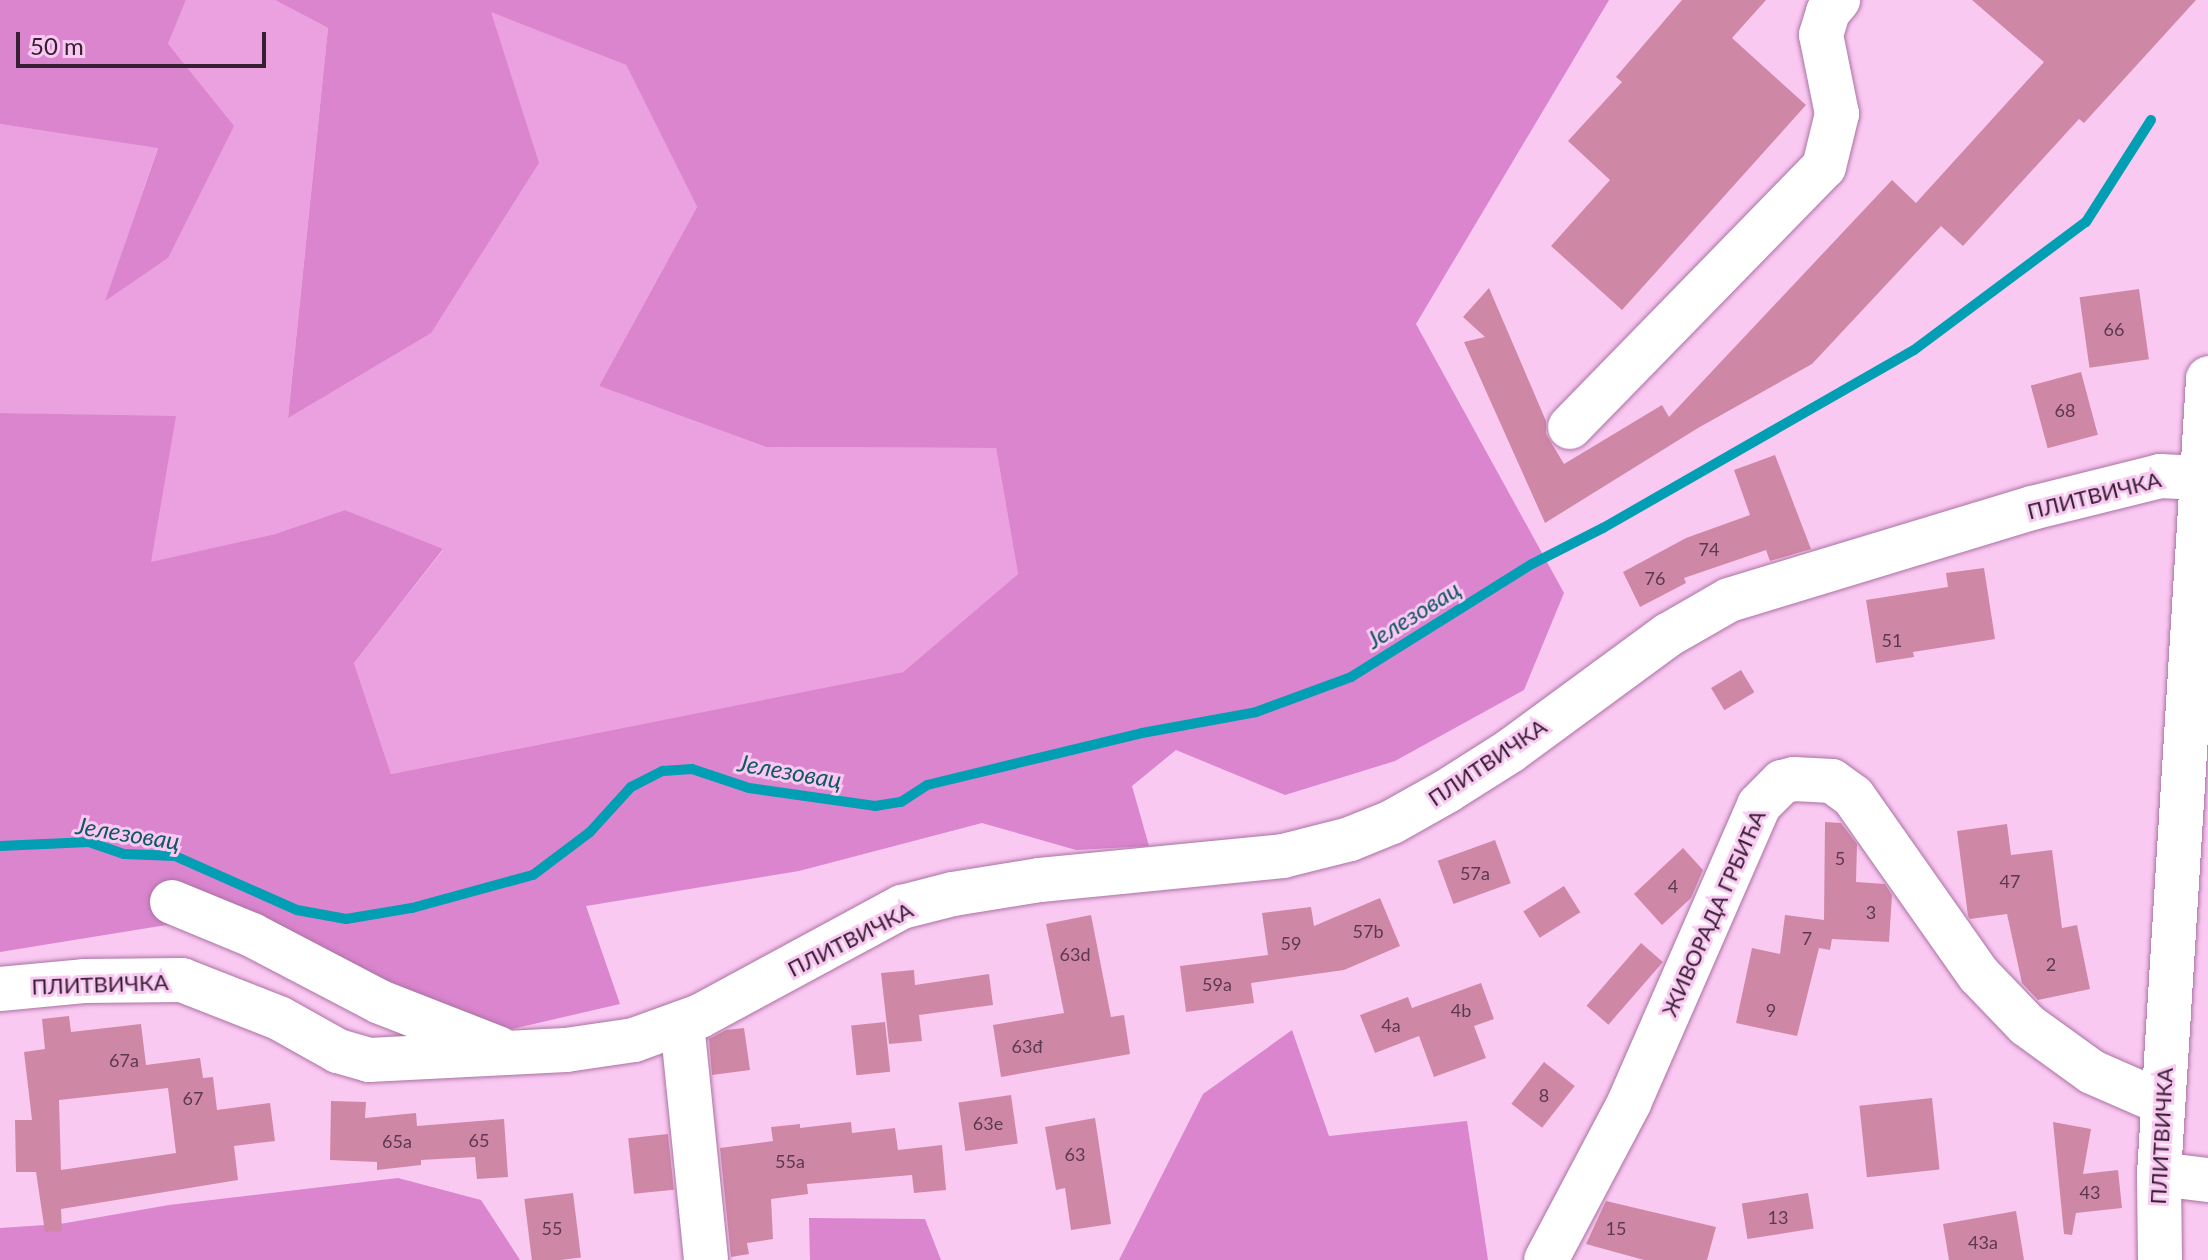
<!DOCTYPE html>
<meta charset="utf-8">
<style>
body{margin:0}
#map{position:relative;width:2208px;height:1260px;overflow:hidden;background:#fac9f2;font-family:Lato,sans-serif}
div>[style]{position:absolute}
.green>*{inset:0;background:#eba1e0}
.forest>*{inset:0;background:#da85ce}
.stream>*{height:10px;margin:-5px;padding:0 5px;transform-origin:5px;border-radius:5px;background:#029eb4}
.building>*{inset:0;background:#cf87a6;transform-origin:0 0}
.roads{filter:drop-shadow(0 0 2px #ab72a2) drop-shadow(0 0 2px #ab72a2)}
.minor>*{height:44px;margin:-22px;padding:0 22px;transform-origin:22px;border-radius:22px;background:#fff}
span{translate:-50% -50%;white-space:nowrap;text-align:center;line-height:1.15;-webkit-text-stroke:6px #fac9f2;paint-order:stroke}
.number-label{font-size:18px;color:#5c3950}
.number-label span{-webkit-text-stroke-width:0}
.street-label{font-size:22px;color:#361f33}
.water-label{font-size:24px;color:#115864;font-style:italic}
.scale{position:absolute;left:16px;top:32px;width:250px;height:36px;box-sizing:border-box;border:4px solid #361f33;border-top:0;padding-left:10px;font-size:24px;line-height:28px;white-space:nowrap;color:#361f33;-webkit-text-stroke:6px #fac9f2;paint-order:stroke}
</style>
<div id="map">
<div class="green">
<i style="clip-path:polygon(186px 0,275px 0,328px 28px,288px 417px,490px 11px,626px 65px,697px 207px,599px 386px,766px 447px,996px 448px,1018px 574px,903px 672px,391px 774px,354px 663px,443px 550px,345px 510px,275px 534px,150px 563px,175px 417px,0 413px,0 124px,158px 147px,106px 299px,168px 258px,168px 44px)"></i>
</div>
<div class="forest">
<i style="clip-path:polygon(0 0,186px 0,168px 44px,234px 126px,168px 258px,105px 301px,158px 148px,0 124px)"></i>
<i style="clip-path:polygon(275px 0,1609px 0,1416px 324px,1564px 593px,1524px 690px,1395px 761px,1285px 795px,1176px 750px,1132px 786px,1149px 846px,1076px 850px,982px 823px,799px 871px,586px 906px,620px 1004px,512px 1029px,378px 1016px,191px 921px,0 952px,0 413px,176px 416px,151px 562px,275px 534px,345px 510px,443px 549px,354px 663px,391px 774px,903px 672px,1018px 574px,996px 448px,766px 447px,599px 386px,697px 207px,626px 65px,491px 12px,539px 163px,431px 333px,288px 418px,328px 28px)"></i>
<i style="clip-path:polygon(1292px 1030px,1329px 1136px,1467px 1121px,1488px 1260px,1119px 1260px,1203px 1094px)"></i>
<i style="clip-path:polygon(398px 1178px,481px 1200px,520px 1260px,0 1260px,0 1228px,60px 1224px,169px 1205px)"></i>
<i style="clip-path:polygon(809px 1218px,925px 1219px,941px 1260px,810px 1260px)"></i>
</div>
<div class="stream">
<i style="left:0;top:846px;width:89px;rotate:-2.6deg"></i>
<i style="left:89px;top:842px;width:37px;rotate:19deg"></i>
<i style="left:124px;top:854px;width:51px;rotate:2.2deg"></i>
<i style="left:175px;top:856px;width:133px;rotate:23.9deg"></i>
<i style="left:297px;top:910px;width:50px;rotate:10.4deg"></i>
<i style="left:346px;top:919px;width:67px;rotate:-9.5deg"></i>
<i style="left:412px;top:908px;width:125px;rotate:-15.3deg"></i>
<i style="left:533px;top:875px;width:71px;rotate:-37deg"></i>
<i style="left:590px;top:832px;width:61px;rotate:-47.7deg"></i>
<i style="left:631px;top:787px;width:36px;rotate:-27deg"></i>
<i style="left:663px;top:771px;width:29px;rotate:-4deg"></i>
<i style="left:692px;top:769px;width:60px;rotate:18.4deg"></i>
<i style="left:749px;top:788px;width:127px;rotate:8.1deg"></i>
<i style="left:875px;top:806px;width:26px;rotate:-9deg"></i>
<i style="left:901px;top:802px;width:31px;rotate:-33deg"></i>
<i style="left:927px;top:785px;width:221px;rotate:-13.6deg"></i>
<i style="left:1142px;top:733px;width:116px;rotate:-10.4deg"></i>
<i style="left:1256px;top:712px;width:101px;rotate:-20.2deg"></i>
<i style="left:1351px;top:677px;width:213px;rotate:-32deg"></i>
<i style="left:1532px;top:564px;width:80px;rotate:-26.9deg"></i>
<i style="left:1603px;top:528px;width:358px;rotate:-29.8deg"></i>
<i style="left:1914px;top:350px;width:214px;rotate:-36.7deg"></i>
<i style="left:2086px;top:222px;width:121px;rotate:-57.5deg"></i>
</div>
<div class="building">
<i style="clip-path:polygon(1682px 0,1766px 0,1732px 38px,1806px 105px,1622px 310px,1551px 246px,1610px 180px,1568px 141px,1622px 82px,1616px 77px)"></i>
<i style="clip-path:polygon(1972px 0,2196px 0,2084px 123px,2079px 119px,1963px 246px,1941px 226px,1812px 364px,1698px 428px,1545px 523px,1464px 342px,1485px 337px,1463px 317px,1489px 288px,1546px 421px,1546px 434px,1564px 464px,1662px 405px,1669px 417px,1892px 180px,1916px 203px,2044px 62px)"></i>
<i style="left:2139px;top:289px;width:71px;height:60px;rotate:82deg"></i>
<i style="left:2081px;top:372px;width:65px;height:52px;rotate:75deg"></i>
<i style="clip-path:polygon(1775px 455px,1811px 549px,1770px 561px,1766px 550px,1684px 578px,1686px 583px,1640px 607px,1623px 572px,1686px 538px,1750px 515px,1734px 470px)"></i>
<i style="clip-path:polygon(1984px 568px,1995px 639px,1913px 652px,1914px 657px,1876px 663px,1866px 600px,1948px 587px,1946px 573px)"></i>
<i style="left:1741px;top:670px;width:26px;height:35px;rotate:59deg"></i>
<i style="clip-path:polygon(1825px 822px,1841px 823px,1857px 844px,1856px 882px,1885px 884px,1892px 895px,1889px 942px,1832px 939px,1830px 950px,1819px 948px,1797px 1036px,1736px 1023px,1752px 948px,1780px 954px,1785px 915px,1824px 920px)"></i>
<i style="clip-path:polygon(2007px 824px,2011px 855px,2052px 850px,2062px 928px,2077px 925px,2090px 989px,2038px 1000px,2022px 983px,2007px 914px,1970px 919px,1968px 916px,1957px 831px)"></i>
<i style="left:1495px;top:840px;width:46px;height:61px;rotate:70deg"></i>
<i style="clip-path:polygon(1683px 848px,1703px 870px,1691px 898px,1662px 925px,1634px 894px)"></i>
<i style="left:1564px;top:886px;width:31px;height:48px;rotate:58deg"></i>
<i style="clip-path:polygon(1380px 898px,1400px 946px,1344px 970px,1251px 983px,1254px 1003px,1186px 1012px,1180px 966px,1268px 955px,1262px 913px,1311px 907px,1314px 926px)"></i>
<i style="clip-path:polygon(1091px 915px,1111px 1017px,1124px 1015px,1130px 1054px,1001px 1077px,993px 1025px,1064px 1013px,1046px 924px)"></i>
<i style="left:1641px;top:943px;width:29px;height:83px;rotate:41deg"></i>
<i style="clip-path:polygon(914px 970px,915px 985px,989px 974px,993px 1005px,919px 1015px,922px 1041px,889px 1044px,881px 973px)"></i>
<i style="clip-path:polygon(1481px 983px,1494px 1019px,1474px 1026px,1486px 1058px,1434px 1077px,1419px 1036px,1375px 1053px,1360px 1015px,1408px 997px,1412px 1008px)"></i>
<i style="clip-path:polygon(evenodd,69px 1016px,71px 1032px,141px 1024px,146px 1065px,200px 1058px,203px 1078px,213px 1077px,217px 1110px,270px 1103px,275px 1141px,234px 1146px,238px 1180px,61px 1209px,62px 1231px,45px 1232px,36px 1172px,16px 1172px,15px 1120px,32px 1120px,24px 1052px,45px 1049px,42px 1019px,69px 1016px,168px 1088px,176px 1153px,61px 1170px,59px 1100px,168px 1088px)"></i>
<i style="left:885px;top:1022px;width:50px;height:34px;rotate:84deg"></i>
<i style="clip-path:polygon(744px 1028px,750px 1070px,712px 1075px,709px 1039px,726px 1030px)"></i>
<i style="left:1544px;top:1062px;width:39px;height:53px;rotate:38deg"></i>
<i style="left:1011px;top:1095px;width:49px;height:53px;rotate:82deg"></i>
<i style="left:1932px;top:1098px;width:72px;height:73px;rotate:84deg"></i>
<i style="clip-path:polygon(331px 1101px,366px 1102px,365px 1118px,416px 1113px,417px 1126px,504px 1119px,508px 1177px,477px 1179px,475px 1157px,421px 1160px,421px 1165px,377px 1170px,377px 1162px,330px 1160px)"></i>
<i style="clip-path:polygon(1095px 1118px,1111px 1224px,1071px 1230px,1065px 1188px,1056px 1190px,1045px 1127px)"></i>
<i style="clip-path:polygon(851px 1122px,852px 1133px,895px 1128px,898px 1150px,942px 1145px,946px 1190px,914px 1193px,912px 1175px,807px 1184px,808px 1194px,771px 1199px,773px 1239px,747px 1243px,749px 1254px,731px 1257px,720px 1148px,773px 1141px,771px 1127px,800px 1124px,800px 1128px)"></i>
<i style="clip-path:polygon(2053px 1122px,2091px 1129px,2083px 1174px,2118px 1170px,2122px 1208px,2076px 1213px,2072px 1235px,2064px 1234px)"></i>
<i style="left:668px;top:1134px;width:56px;height:40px;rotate:84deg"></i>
<i style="left:573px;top:1193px;width:65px;height:49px;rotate:83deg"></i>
<i style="left:1808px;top:1193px;width:36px;height:67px;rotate:81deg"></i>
<i style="clip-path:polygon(1606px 1201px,1716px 1227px,1707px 1260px,1644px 1260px,1586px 1244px)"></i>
<i style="clip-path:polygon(2016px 1211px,2024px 1260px,1949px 1260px,1943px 1224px)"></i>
</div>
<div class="roads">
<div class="minor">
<i style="left:1570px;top:427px;width:363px;rotate:-45.7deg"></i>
<i style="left:1824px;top:167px;width:55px;rotate:-76.2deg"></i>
<i style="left:1837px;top:114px;width:81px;rotate:-101.4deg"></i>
<i style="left:1821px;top:35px;width:24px;rotate:-73deg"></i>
<i style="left:1828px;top:12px;width:16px;rotate:-50deg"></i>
<i style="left:172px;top:902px;width:87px;rotate:22.4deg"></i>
<i style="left:252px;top:935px;width:144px;rotate:27.6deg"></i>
<i style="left:380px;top:1002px;width:127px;rotate:21.3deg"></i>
<i style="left:0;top:989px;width:84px;rotate:-5.4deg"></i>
<i style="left:84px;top:981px;width:98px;rotate:-0.6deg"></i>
<i style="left:182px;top:980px;width:104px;rotate:21.4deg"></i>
<i style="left:279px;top:1018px;width:68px;rotate:29.2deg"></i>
<i style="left:338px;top:1051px;width:32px;rotate:16deg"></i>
<i style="left:369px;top:1060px;width:197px;rotate:-2.9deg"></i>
<i style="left:566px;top:1050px;width:69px;rotate:-8.4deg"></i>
<i style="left:634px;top:1040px;width:70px;rotate:-20deg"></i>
<i style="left:700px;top:1016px;width:230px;rotate:-28.4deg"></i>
<i style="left:902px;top:907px;width:53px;rotate:-14.3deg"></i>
<i style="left:953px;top:894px;width:88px;rotate:-9.1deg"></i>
<i style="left:1040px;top:880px;width:244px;rotate:-5.6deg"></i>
<i style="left:1283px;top:856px;width:69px;rotate:-14.2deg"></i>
<i style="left:1350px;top:839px;width:45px;rotate:-22deg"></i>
<i style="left:1392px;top:822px;width:63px;rotate:-29.4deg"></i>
<i style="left:1447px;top:791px;width:75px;rotate:-32.4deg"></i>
<i style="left:1510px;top:751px;width:196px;rotate:-36.3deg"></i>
<i style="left:1668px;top:635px;width:70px;rotate:-29.8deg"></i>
<i style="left:1729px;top:600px;width:317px;rotate:-16.9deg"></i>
<i style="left:2032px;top:508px;width:132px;rotate:-14deg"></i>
<i style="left:2160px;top:476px;width:40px;rotate:2.9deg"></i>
<i style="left:682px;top:1023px;width:238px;rotate:84.2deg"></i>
<i style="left:2159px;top:1174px;width:49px;rotate:7deg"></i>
<i style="left:1546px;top:1260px;width:178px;rotate:-62.1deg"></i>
<i style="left:1629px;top:1103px;width:325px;rotate:-66.4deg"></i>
<i style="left:1759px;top:805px;width:33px;rotate:-45deg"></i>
<i style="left:1782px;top:782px;width:12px;rotate:-14deg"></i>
<i style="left:1794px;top:779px;width:38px;rotate:3deg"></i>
<i style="left:1832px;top:781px;width:26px;rotate:36deg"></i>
<i style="left:1853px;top:796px;width:219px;rotate:54.9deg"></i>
<i style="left:1979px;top:975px;width:69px;rotate:46.2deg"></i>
<i style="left:2027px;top:1025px;width:80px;rotate:35.9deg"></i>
<i style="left:2092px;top:1072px;width:77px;rotate:23.6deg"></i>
<i style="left:2160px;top:1260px;width:86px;rotate:-90.7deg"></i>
<i style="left:2159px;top:1174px;width:797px;rotate:-86.47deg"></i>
</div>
</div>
<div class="number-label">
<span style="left:2114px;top:329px">66</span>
<span style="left:2065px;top:410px">68</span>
<span style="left:1709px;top:549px">74</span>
<span style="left:1655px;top:578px">76</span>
<span style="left:1892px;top:640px">51</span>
<span style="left:1840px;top:858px">5</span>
<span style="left:1475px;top:873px">57a</span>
<span style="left:2010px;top:881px">47</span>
<span style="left:1673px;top:886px">4</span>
<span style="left:1871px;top:912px">3</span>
<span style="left:1368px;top:931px">57b</span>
<span style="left:1807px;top:938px">7</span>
<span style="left:1291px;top:943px">59</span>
<span style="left:1075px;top:954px">63d</span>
<span style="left:2051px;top:964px">2</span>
<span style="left:1217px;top:984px">59a</span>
<span style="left:1461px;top:1010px">4b</span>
<span style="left:1771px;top:1010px">9</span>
<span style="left:1391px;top:1025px">4a</span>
<span style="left:1027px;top:1046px">63đ</span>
<span style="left:124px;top:1060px">67a</span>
<span style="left:1544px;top:1095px">8</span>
<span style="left:193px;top:1098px">67</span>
<span style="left:988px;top:1123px">63e</span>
<span style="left:479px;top:1140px">65</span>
<span style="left:397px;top:1141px">65a</span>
<span style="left:1075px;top:1154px">63</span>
<span style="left:790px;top:1161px">55a</span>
<span style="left:2090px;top:1192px">43</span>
<span style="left:1778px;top:1217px">13</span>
<span style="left:552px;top:1228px">55</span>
<span style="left:1616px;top:1228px">15</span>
<span style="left:1983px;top:1242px">43a</span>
</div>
<div class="street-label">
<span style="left:2094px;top:495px;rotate:-14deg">ПЛИТВИЧКА</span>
<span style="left:1487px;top:762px;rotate:-34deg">ПЛИТВИЧКА</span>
<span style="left:1713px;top:913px;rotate:-66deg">ЖИВОРАДА ГРБИЋА</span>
<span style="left:850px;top:939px;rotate:-27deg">ПЛИТВИЧКА</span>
<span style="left:100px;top:984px;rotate:-2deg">ПЛИТВИЧКА</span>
<span style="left:2161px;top:1136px;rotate:-87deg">ПЛИТВИЧКА</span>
</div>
<div class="water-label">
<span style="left:1413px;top:614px;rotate:-32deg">Јелезовац</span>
<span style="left:790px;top:771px;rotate:10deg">Јелезовац</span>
<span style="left:128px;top:833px;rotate:9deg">Јелезовац</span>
</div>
<div class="scale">50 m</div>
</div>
